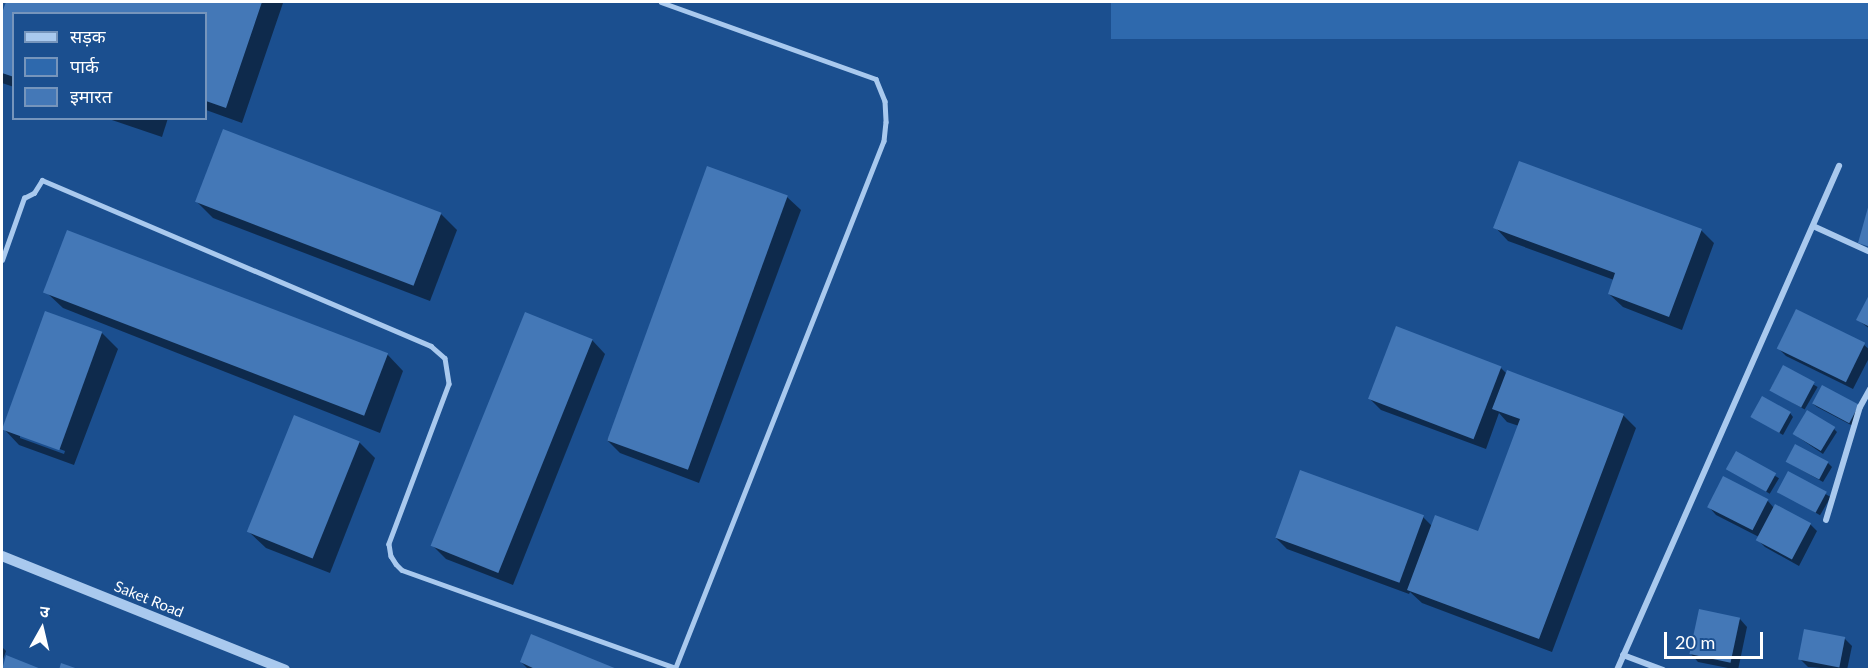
<!DOCTYPE html>
<meta charset="utf-8">
<style>
body{margin:0}
#map{position:relative;width:1871px;height:671px;overflow:hidden;background:#1b4f8f;font-family:Lato,"Noto Sans Devanagari",sans-serif}
div>[style]{position:absolute}
.green>*{inset:0;background:#2e69ad;transform-origin:0 0}
.shadow>*{inset:0;background:#0007;transform-origin:0 0}
.building>*{inset:0;background:#4478b7;transform-origin:0 0}
.service>*{height:4.5px;margin:-2.25px;padding:0 2.25px;transform-origin:2.25px;border-radius:2.25px;background:#a9c9ee}
.minor>*{height:6px;margin:-3px;padding:0 3px;transform-origin:3px;border-radius:3px;background:#a9c9ee}
.tertiary>*{height:10px;margin:-5px;padding:0 5px;transform-origin:5px;border-radius:5px;background:#a9c9ee}
span{translate:-50% -50%;white-space:nowrap;text-align:center;line-height:1.15;-webkit-text-stroke:6px #1b4f8f;paint-order:stroke}
.street-label{font-size:15px;color:#fff}
.frame{position:absolute;inset:0;border:3px solid #fff;pointer-events:none}
.legend{position:absolute;left:12px;top:12px;width:195px;height:108px;box-sizing:border-box;background:#1b4f8f;border:2px solid #7695bc;margin:0;padding:8px 10px;list-style:none;font-size:18px;color:#fff}
.legend li{display:flex;align-items:center;gap:12px;height:30px}
.legend b{width:30px;border:2px solid #7695bc}
.north{position:absolute;left:12px;top:599px;width:60px;height:60px;-webkit-text-stroke:4px #1b4f8f;paint-order:stroke;rotate:8deg;font-size:16px;font-weight:700;line-height:24px;text-align:center;color:#fff}
.north::after{content:'';display:block;margin:auto;width:21px;height:27px;background:#fff;clip-path:polygon(50% 0,100% 100%,50% 72%,0 100%)}
.scale{position:absolute;left:1664px;top:632px;width:99px;height:27px;box-sizing:border-box;border:3px solid #fff;border-top:0;padding-left:8px;font-size:18px;line-height:21px;white-space:nowrap;color:#fff;-webkit-text-stroke:4px #1b4f8f;paint-order:stroke}
</style>
<div id="map">
<div class="green">
<i style="left:1111px;top:2px;width:758px;height:37px"></i>
</div>
<div class="shadow">
<i style="clip-path:polygon(7px 2px,281px 2px,283px 3px,242px 123px,206px 110px,206px 14px,14px 14px,14px 87px,2px 83px,2px 18px)"></i>
<i style="clip-path:polygon(106px 118px,168px 118px,162px 137px)"></i>
<i style="clip-path:polygon(787px 197px,801px 210px,699px 483px,620px 453px,607px 440px)"></i>
<i style="clip-path:polygon(197px 202px,441px 214px,457px 230px,430px 301px,213px 218px)"></i>
<i style="clip-path:polygon(1495px 227px,1701px 230px,1714px 243px,1682px 330px,1623px 307px,1609px 294px,1614px 280px,1508px 241px)"></i>
<i style="clip-path:polygon(46px 292px,387px 354px,403px 371px,380px 433px,63px 308px)"></i>
<i style="clip-path:polygon(1870px 297px,1870px 329px,1858px 320px)"></i>
<i style="clip-path:polygon(evenodd,46px 312px,102px 333px,118px 349px,74px 465px,19px 445px,3px 428px,46px 312px,20px 434px,65px 451px,64px 454px,20px 438px,20px 434px)"></i>
<i style="clip-path:polygon(592px 340px,605px 354px,513px 585px,446px 559px,433px 546px)"></i>
<i style="clip-path:polygon(1864px 345px,1870px 350px,1870px 356px,1853px 389px,1786px 356px,1778px 348px)"></i>
<i style="left:1783px;top:367px;width:40px;height:26px;rotate:30deg"></i>
<i style="clip-path:polygon(1501px 368px,1507px 374px,1623px 415px,1636px 428px,1552px 652px,1422px 603px,1410px 592px,1409px 594px,1287px 549px,1276px 538px,1423px 517px,1432px 526px,1479px 533px,1519px 426px,1507px 422px,1499px 413px,1486px 449px,1381px 410px,1370px 399px)"></i>
<i style="clip-path:polygon(1813px 404px,1858px 406px,1853px 426px,1817px 407px)"></i>
<i style="clip-path:polygon(1790px 413px,1793px 417px,1783px 435px,1752px 416px)"></i>
<i style="clip-path:polygon(1834px 429px,1837px 432px,1823px 454px,1798px 437px)"></i>
<i style="clip-path:polygon(359px 442px,375px 458px,330px 573px,266px 548px,249px 532px)"></i>
<i style="left:1737px;top:453px;width:49px;height:18px;rotate:31deg"></i>
<i style="clip-path:polygon(1828px 463px,1832px 467px,1823px 482px,1791px 464px)"></i>
<i style="left:1789px;top:473px;width:48px;height:21px;rotate:30deg"></i>
<i style="clip-path:polygon(1767px 500px,1774px 508px,1810px 524px,1817px 531px,1799px 566px,1765px 547px,1758px 540px,1759px 537px,1716px 515px,1709px 507px)"></i>
<i style="clip-path:polygon(1740px 619px,1747px 627px,1738px 670px,1698px 662px,1691px 654px)"></i>
<i style="clip-path:polygon(1844px 638px,1852px 646px,1847px 670px,1808px 667px,1800px 659px)"></i>
<i style="clip-path:polygon(2px 647px,6px 651px,2px 662px)"></i>
<i style="clip-path:polygon(521px 662px,613px 670px,529px 670px)"></i>
</div>
<div class="building">
<i style="clip-path:polygon(6px 2px,262px 2px,226px 108px,206px 101px,206px 14px,14px 14px,14px 77px,2px 73px,2px 13px)"></i>
<i style="left:223px;top:129px;width:234px;height:78px;rotate:21deg"></i>
<i style="clip-path:polygon(1519px 161px,1702px 229px,1669px 317px,1608px 294px,1615px 273px,1493px 228px)"></i>
<i style="left:707px;top:166px;width:86px;height:292px;rotate:20deg"></i>
<i style="clip-path:polygon(1869px 204px,1870px 204px,1870px 247px,1858px 243px)"></i>
<i style="left:67px;top:230px;width:344px;height:67px;rotate:21deg"></i>
<i style="clip-path:polygon(1870px 293px,1870px 327px,1856px 320px)"></i>
<i style="left:1796px;top:309px;width:77px;height:44px;rotate:26deg"></i>
<i style="left:45px;top:311px;width:61px;height:126px;rotate:20deg"></i>
<i style="left:525px;top:312px;width:73px;height:252px;rotate:22deg"></i>
<i style="left:1396px;top:326px;width:113px;height:78px;rotate:21deg"></i>
<i style="left:1783px;top:365px;width:36px;height:29px;rotate:28deg"></i>
<i style="clip-path:polygon(1507px 370px,1624px 414px,1539px 639px,1407px 590px,1435px 515px,1478px 531px,1520px 419px,1492px 409px)"></i>
<i style="left:1822px;top:385px;width:42px;height:21px;rotate:28deg"></i>
<i style="left:1762px;top:396px;width:33px;height:24px;rotate:29deg"></i>
<i style="left:1807px;top:410px;width:33px;height:28px;rotate:31deg"></i>
<i style="left:294px;top:415px;width:71px;height:126px;rotate:22deg"></i>
<i style="left:1795px;top:444px;width:38px;height:20px;rotate:28deg"></i>
<i style="left:1736px;top:451px;width:46px;height:21px;rotate:29deg"></i>
<i style="left:1300px;top:470px;width:132px;height:72px;rotate:20deg"></i>
<i style="left:1788px;top:471px;width:44px;height:24px;rotate:28deg"></i>
<i style="left:1723px;top:476px;width:51px;height:35px;rotate:27deg"></i>
<i style="left:1775px;top:504px;width:41px;height:41px;rotate:28deg"></i>
<i style="left:1699px;top:609px;width:42px;height:46px;rotate:12deg"></i>
<i style="left:1804px;top:629px;width:42px;height:31px;rotate:11deg"></i>
<i style="clip-path:polygon(531px 634px,617px 669px,617px 670px,537px 670px,520px 662px)"></i>
<i style="clip-path:polygon(6px 655px,41px 669px,41px 670px,2px 670px)"></i>
<i style="clip-path:polygon(61px 663px,78px 669px,78px 670px,59px 670px)"></i>
</div>
<div class="service">
<i style="left:661px;top:2px;width:228px;rotate:19.7deg"></i>
<i style="left:876px;top:79px;width:24px;rotate:68deg"></i>
<i style="left:885px;top:101px;width:21px;rotate:87deg"></i>
<i style="left:886px;top:122px;width:19px;rotate:96deg"></i>
<i style="left:884px;top:141px;width:569px;rotate:111.56deg"></i>
<i style="left:2px;top:260px;width:66px;rotate:-70.5deg"></i>
<i style="left:24px;top:198px;width:11px;rotate:-27deg"></i>
<i style="left:34px;top:193px;width:15px;rotate:-58deg"></i>
<i style="left:42px;top:180px;width:423px;rotate:23.1deg"></i>
<i style="left:431px;top:346px;width:18px;rotate:41deg"></i>
<i style="left:445px;top:358px;width:26px;rotate:81deg"></i>
<i style="left:449px;top:384px;width:171px;rotate:110.6deg"></i>
<i style="left:389px;top:544px;width:12px;rotate:81deg"></i>
<i style="left:391px;top:556px;width:9px;rotate:58deg"></i>
<i style="left:396px;top:564px;width:8px;rotate:45deg"></i>
<i style="left:402px;top:570px;width:290px;rotate:19.7deg"></i>
</div>
<div class="minor">
<i style="left:1813px;top:226px;width:63px;rotate:24.5deg"></i>
<i style="left:1826px;top:520px;width:118px;rotate:-73.3deg"></i>
<i style="left:1860px;top:407px;width:21px;rotate:-61deg"></i>
<i style="left:1623px;top:655px;width:43px;rotate:20.6deg"></i>
<i style="left:1617px;top:670px;width:551px;rotate:-66.23deg"></i>
</div>
<div class="tertiary">
<i style="left:2px;top:556px;width:305px;rotate:21.9deg"></i>
</div>
<div class="street-label">
<span style="left:149px;top:599px;rotate:22deg">Saket Road</span>
</div>
<div class="frame"></div>
<ul class="legend">
<li><b style="height:8px;background:#a9c9ee"></b>सड़क</li>
<li><b style="height:16px;background:#2e69ad"></b>पार्क</li>
<li><b style="height:16px;background:#4478b7"></b>इमारत</li>
</ul>
<div class="north">उ</div>
<div class="scale">20 m</div>
</div>
